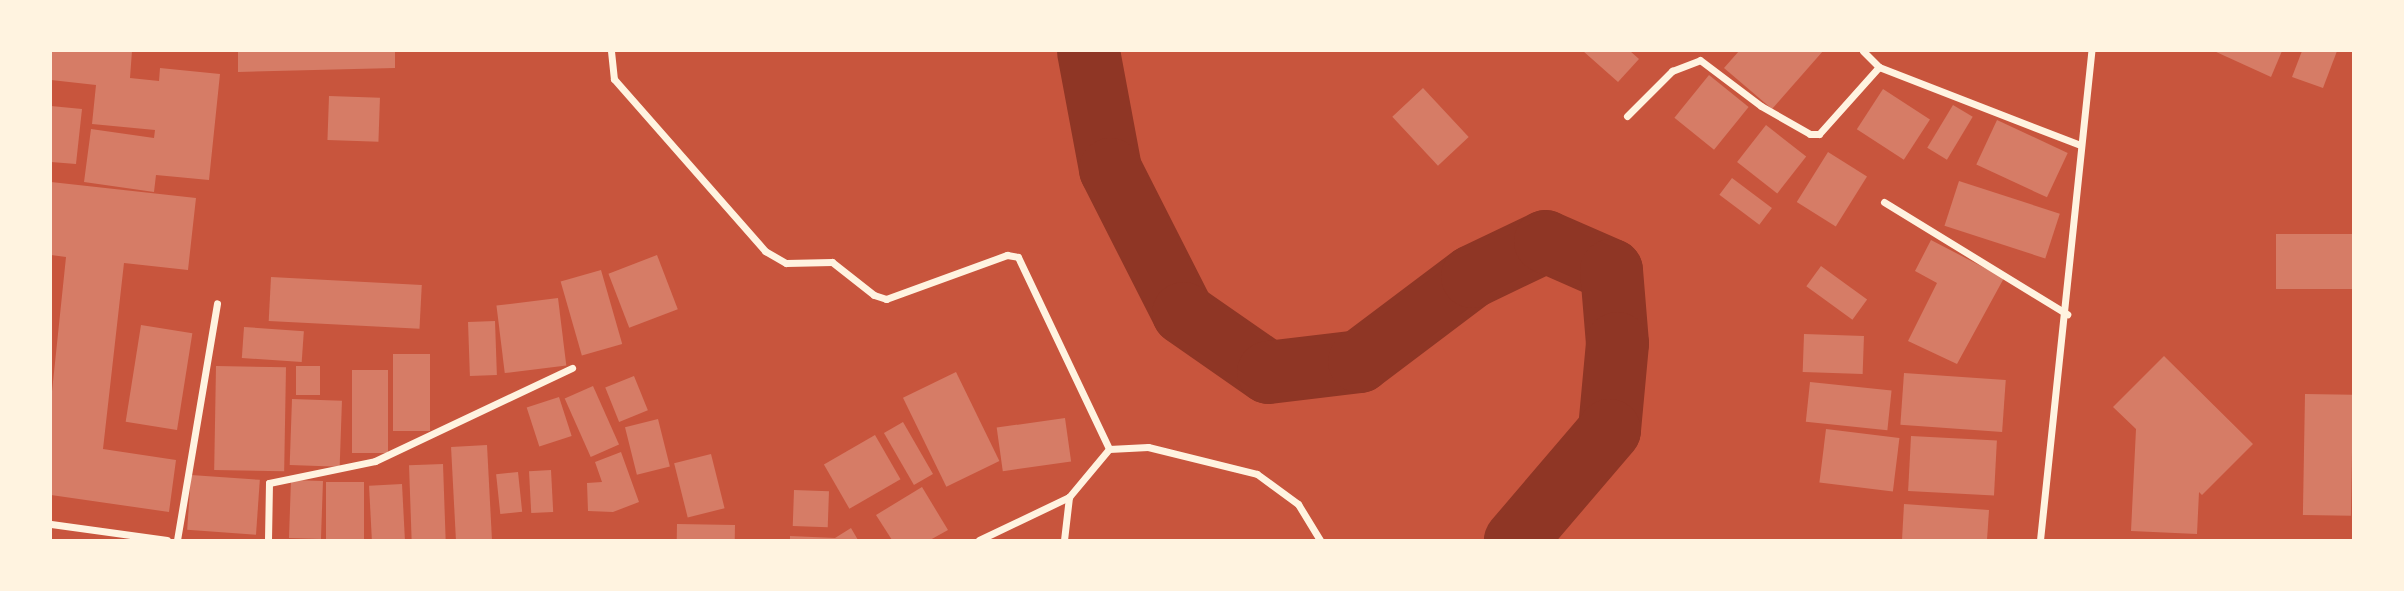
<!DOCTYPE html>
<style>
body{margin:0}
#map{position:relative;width:2404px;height:591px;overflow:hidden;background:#c8553d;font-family:"Source Sans 3",sans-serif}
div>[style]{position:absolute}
.river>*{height:63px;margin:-31.5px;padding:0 31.5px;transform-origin:31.5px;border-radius:31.5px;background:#8f3625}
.building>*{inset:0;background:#d67c66;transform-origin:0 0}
.minor>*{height:7px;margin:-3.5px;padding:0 3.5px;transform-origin:3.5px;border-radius:3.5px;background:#fff3e0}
span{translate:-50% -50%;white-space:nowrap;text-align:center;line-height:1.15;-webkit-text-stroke:7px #fff3e0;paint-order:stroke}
.frame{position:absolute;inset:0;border:52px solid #fff3e0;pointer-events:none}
</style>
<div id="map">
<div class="river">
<i style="left:1088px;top:51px;width:120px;rotate:79.4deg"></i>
<i style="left:1110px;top:169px;width:161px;rotate:63.1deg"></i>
<i style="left:1183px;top:313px;width:103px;rotate:34.8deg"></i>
<i style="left:1268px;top:372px;width:92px;rotate:-6.9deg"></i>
<i style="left:1359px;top:361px;width:141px;rotate:-37deg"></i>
<i style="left:1472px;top:276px;width:81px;rotate:-25.6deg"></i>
<i style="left:1545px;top:241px;width:72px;rotate:23.7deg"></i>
<i style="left:1611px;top:270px;width:73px;rotate:85.3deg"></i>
<i style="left:1617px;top:343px;width:87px;rotate:95.3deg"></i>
<i style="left:1609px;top:430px;width:145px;rotate:130.5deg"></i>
</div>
<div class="building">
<i style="clip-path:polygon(51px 51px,132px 51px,130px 78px,159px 81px,160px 68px,220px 74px,209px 180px,156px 175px,154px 192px,84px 182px,91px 129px,154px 138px,155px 130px,92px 124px,96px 85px,51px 80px)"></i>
<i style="clip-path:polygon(238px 51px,395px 51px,395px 68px,238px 72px)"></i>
<i style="clip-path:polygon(1583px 51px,1630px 51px,1639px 59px,1618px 82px)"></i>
<i style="clip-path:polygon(1739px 51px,1823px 51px,1772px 109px,1724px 68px)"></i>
<i style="clip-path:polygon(2214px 51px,2282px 51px,2271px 77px)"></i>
<i style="clip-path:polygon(2302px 51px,2337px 51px,2323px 88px,2292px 77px)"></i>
<i style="left:1709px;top:75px;width:51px;height:55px;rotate:39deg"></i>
<i style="left:1423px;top:88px;width:67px;height:42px;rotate:47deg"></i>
<i style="left:1883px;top:89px;width:56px;height:48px;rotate:33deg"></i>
<i style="left:329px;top:96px;width:51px;height:44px;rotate:2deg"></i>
<i style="left:1953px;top:105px;width:23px;height:50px;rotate:31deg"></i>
<i style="clip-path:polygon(51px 106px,82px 109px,76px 164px,51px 162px)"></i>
<i style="left:1997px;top:120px;width:78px;height:49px;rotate:25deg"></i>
<i style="left:1766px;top:125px;width:51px;height:47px;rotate:38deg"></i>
<i style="left:1828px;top:152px;width:46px;height:59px;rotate:32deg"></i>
<i style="left:1732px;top:178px;width:50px;height:21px;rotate:37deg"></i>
<i style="left:1959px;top:181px;width:106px;height:47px;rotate:18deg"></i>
<i style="clip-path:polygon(51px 182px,196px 198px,188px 270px,124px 263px,103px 449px,176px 460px,169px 512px,51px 495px,51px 401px,66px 257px,51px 255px)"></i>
<i style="left:2276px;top:234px;width:77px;height:55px"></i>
<i style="clip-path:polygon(1931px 240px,2004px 278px,1957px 364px,1908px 341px,1937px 283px,1915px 271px)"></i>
<i style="left:657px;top:255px;width:58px;height:52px;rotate:69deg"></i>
<i style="left:1821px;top:266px;width:57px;height:25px;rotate:36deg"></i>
<i style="left:601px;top:270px;width:77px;height:42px;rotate:74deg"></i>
<i style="left:271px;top:277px;width:151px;height:44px;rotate:3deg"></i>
<i style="left:558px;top:298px;width:68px;height:62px;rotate:83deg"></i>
<i style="left:495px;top:321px;width:54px;height:27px;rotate:88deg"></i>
<i style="left:141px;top:325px;width:52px;height:98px;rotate:9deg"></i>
<i style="left:244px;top:327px;width:60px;height:31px;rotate:4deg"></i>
<i style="left:1804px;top:334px;width:60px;height:38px;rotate:2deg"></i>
<i style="left:393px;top:354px;width:37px;height:77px"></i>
<i style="clip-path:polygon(2164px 356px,2253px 444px,2202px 495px,2199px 492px,2197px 534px,2131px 531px,2136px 429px,2113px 407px)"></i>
<i style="left:216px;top:366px;width:70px;height:104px;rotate:1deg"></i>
<i style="left:296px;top:366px;width:24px;height:29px"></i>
<i style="left:352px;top:370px;width:36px;height:83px"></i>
<i style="left:956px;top:372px;width:99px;height:59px;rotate:64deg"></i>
<i style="left:1904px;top:373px;width:102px;height:52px;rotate:4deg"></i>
<i style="left:634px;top:376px;width:37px;height:31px;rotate:68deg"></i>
<i style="left:1810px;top:382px;width:82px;height:40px;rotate:6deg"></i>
<i style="left:593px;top:386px;width:64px;height:31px;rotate:66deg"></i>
<i style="left:2305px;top:394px;width:48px;height:121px;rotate:1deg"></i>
<i style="left:559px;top:397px;width:41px;height:34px;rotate:72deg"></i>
<i style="left:292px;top:399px;width:50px;height:66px;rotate:2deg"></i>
<i style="left:1065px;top:418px;width:44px;height:69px;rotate:82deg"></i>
<i style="left:658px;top:419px;width:49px;height:34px;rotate:76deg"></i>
<i style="left:903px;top:422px;width:60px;height:22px;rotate:60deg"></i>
<i style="left:1826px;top:429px;width:74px;height:54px;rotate:7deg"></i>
<i style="left:875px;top:435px;width:51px;height:59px;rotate:60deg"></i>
<i style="left:1911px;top:436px;width:86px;height:55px;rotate:3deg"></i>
<i style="left:487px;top:445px;width:95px;height:36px;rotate:87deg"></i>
<i style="clip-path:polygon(621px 452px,639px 502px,613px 512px,588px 511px,587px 483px,602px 482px,595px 462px)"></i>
<i style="left:711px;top:454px;width:56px;height:38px;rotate:76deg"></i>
<i style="left:443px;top:464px;width:76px;height:34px;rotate:88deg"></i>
<i style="left:551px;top:470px;width:42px;height:22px;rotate:87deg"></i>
<i style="left:518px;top:472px;width:40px;height:22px;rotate:84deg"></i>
<i style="left:191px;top:475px;width:69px;height:55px;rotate:4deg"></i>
<i style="left:291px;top:480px;width:32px;height:58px;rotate:2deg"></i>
<i style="left:364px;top:482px;width:58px;height:38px;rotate:90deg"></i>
<i style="left:402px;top:484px;width:56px;height:33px;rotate:87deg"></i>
<i style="clip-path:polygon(922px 487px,948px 530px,930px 540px,892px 540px,876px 515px)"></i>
<i style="left:794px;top:490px;width:35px;height:36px;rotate:2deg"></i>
<i style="clip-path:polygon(1904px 504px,1989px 510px,1987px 540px,1902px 540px)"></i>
<i style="left:677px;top:524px;width:58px;height:16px;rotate:1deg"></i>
<i style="clip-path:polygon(851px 528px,858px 540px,790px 540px,790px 536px,835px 538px)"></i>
</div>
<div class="minor">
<i style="left:611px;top:51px;width:28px;rotate:84deg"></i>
<i style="left:614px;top:79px;width:229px;rotate:48.7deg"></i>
<i style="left:765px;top:251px;width:24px;rotate:30deg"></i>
<i style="left:786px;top:263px;width:46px;rotate:-1.2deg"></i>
<i style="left:832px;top:262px;width:53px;rotate:38.2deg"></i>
<i style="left:874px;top:295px;width:13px;rotate:18deg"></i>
<i style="left:886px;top:299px;width:129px;rotate:-20deg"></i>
<i style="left:1007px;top:255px;width:11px;rotate:10deg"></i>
<i style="left:1018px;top:257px;width:212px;rotate:64.6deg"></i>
<i style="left:1109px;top:449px;width:62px;rotate:129.8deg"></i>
<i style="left:1069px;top:497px;width:43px;rotate:96.6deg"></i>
<i style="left:1863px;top:51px;width:23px;rotate:45deg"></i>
<i style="left:1627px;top:116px;width:64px;rotate:-45deg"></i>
<i style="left:1672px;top:71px;width:30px;rotate:-21deg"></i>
<i style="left:1700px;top:60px;width:76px;rotate:37deg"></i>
<i style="left:1761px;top:106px;width:56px;rotate:29.7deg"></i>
<i style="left:1810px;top:134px;width:9px"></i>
<i style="left:1819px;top:134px;width:90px;rotate:-48.2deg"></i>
<i style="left:1879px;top:67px;width:216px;rotate:21.2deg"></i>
<i style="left:1884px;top:202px;width:215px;rotate:31.5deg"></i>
<i style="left:1109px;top:449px;width:39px;rotate:-3deg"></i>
<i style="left:1148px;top:447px;width:112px;rotate:13.9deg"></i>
<i style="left:1257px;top:474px;width:51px;rotate:36.2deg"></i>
<i style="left:1298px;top:504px;width:42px;rotate:58.6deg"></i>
<i style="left:51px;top:524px;width:117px;rotate:7.9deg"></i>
<i style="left:177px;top:540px;width:240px;rotate:-80.4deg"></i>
<i style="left:268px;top:540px;width:57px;rotate:-89deg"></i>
<i style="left:269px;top:483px;width:108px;rotate:-11.7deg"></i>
<i style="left:375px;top:461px;width:218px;rotate:-25.3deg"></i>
<i style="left:979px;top:540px;width:100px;rotate:-25.5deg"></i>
<i style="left:2040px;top:540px;width:492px;rotate:-84deg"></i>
</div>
<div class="frame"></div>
</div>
